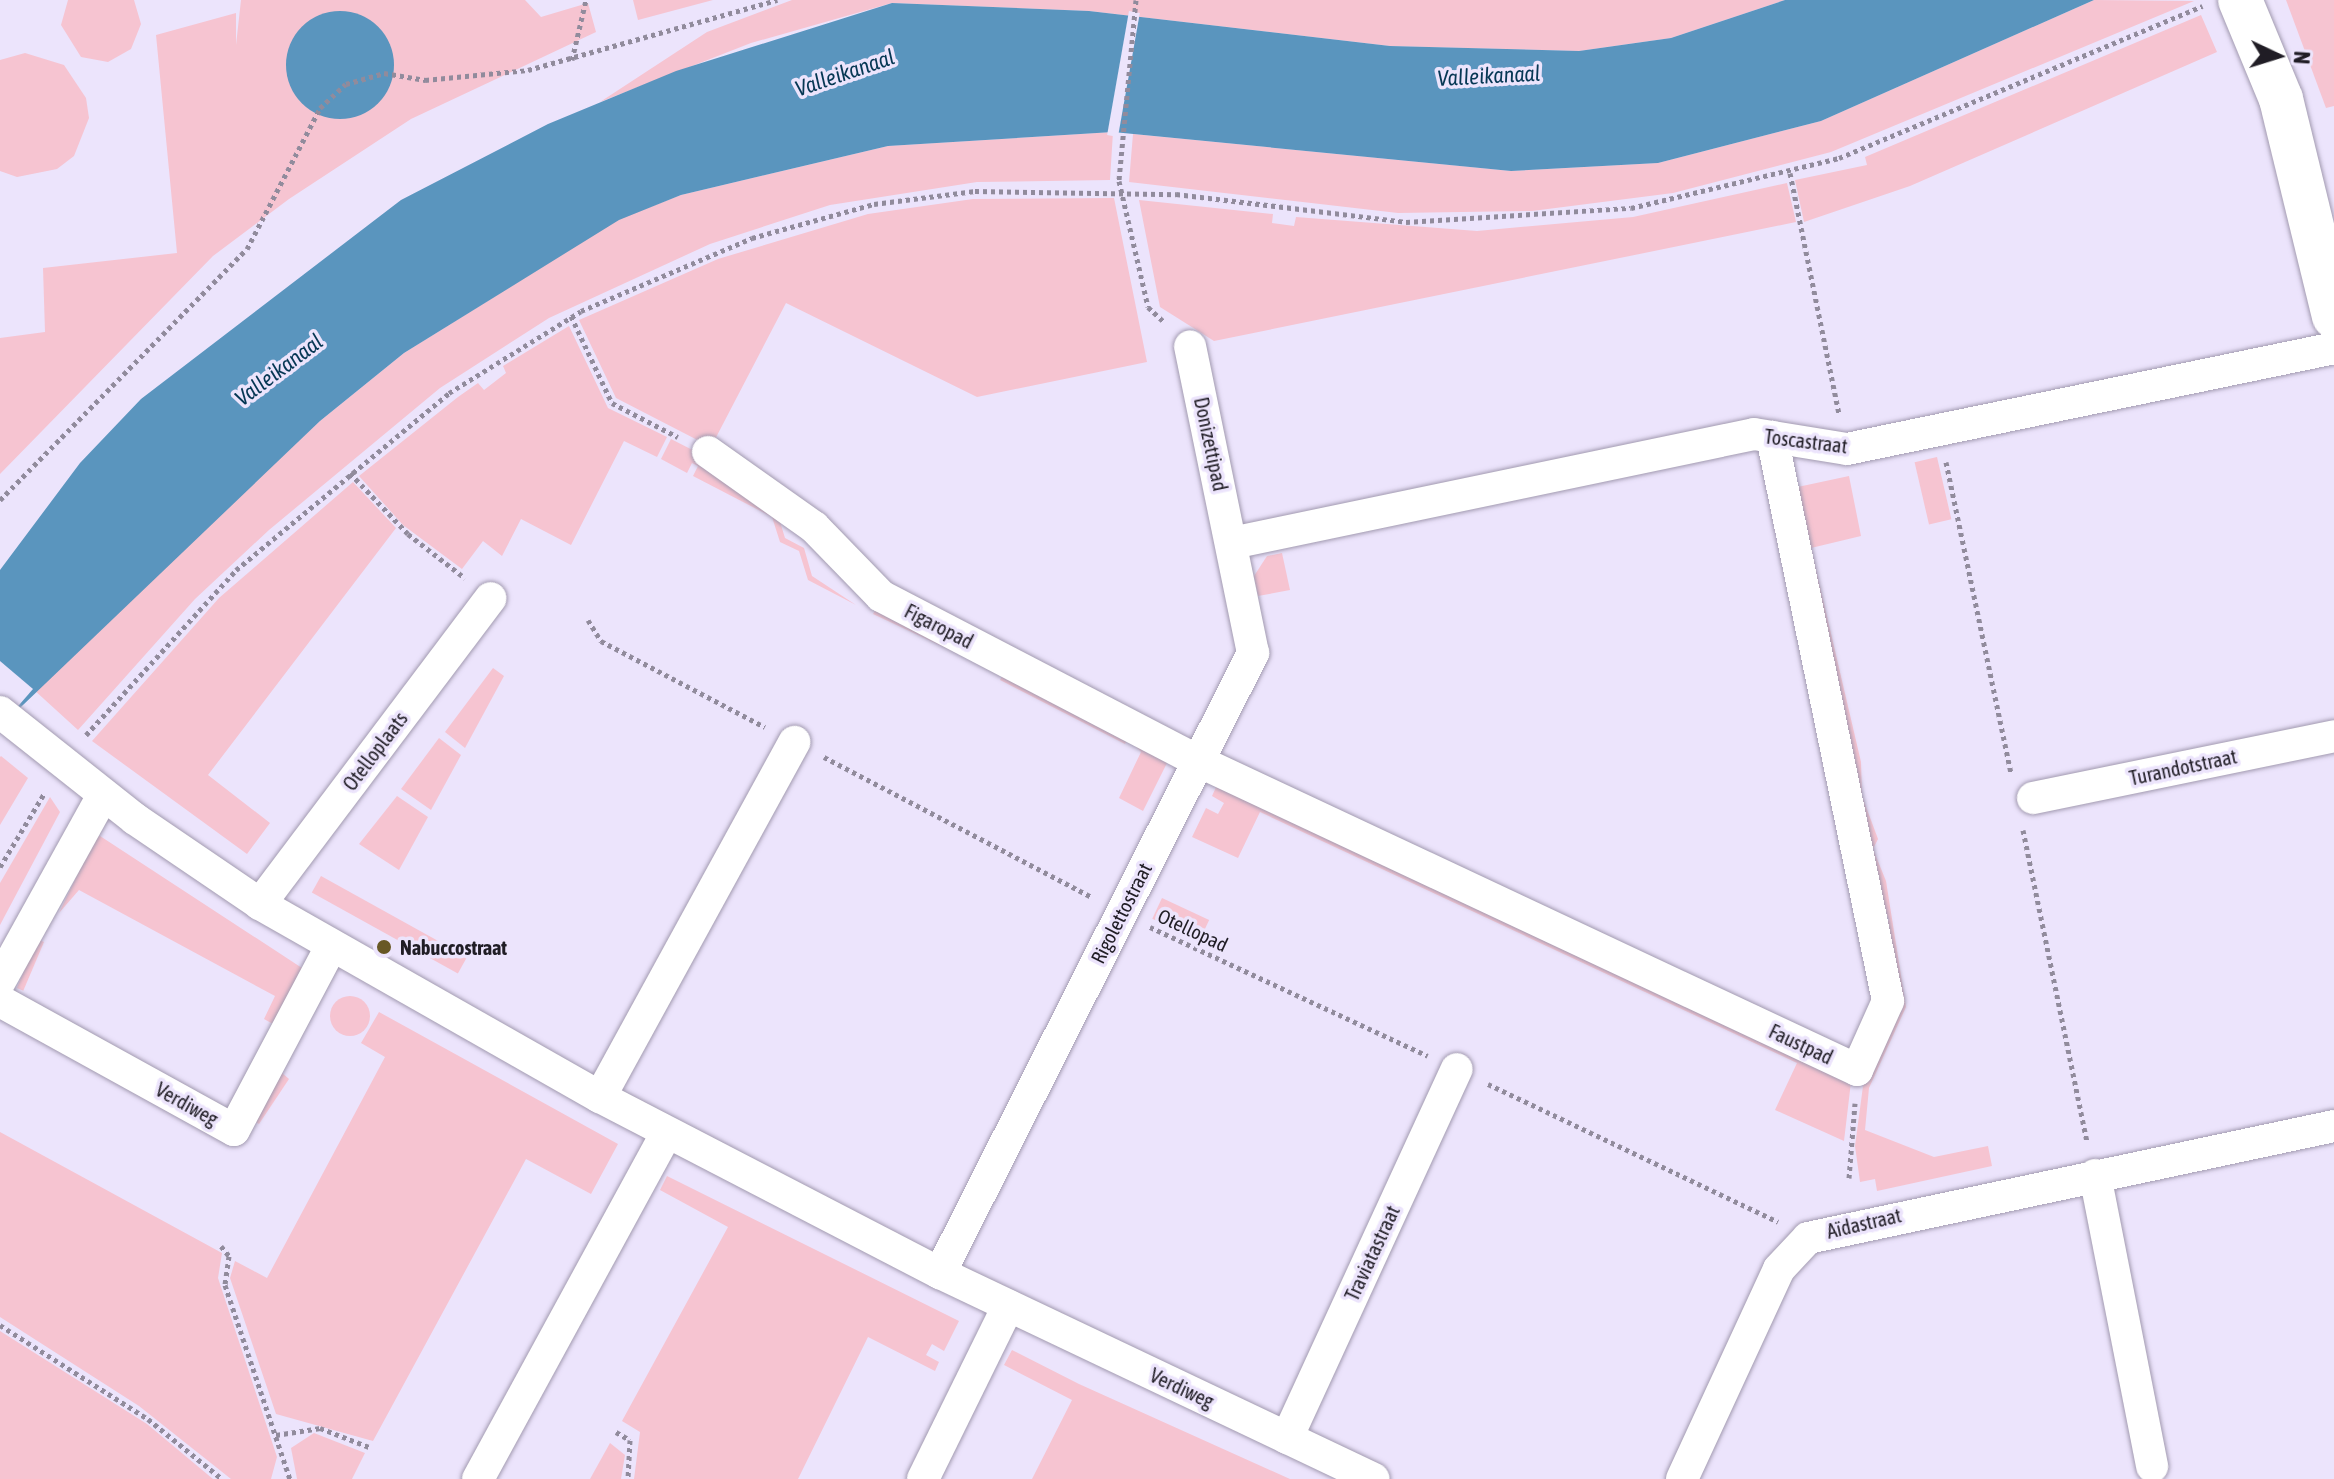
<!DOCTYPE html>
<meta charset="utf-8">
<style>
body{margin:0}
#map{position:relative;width:2334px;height:1479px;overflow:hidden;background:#ece4fc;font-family:"Asap Condensed",sans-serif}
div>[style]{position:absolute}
.green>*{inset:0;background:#f6c4d1;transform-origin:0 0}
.round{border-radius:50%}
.water>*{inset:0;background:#5a95be}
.pier>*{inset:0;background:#ece4fc;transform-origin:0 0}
.path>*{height:5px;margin-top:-2.5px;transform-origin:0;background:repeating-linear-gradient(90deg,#918b9c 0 4px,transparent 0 8px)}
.roads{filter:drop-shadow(0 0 2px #a29ab0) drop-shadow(0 0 2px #a29ab0)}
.street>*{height:32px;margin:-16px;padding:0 16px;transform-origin:16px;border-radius:16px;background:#fff}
.secondary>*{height:44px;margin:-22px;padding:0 22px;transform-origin:22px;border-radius:22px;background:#fff}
.dots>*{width:22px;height:22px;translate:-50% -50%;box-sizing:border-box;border:4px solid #ece4fc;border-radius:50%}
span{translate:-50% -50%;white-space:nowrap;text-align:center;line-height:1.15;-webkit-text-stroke:7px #ece4fc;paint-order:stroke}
.street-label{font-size:20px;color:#201d25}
.poi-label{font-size:20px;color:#201d25;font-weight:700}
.left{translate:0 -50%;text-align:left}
.water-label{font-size:22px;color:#063754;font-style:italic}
.north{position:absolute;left:2238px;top:16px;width:80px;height:80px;-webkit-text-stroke:6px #ece4fc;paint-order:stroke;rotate:94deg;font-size:22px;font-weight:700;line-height:32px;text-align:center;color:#201d25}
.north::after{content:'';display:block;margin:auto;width:28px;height:36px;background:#201d25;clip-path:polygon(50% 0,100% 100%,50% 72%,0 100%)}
</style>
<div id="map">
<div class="green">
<i style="clip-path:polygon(68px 0,134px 0,141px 24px,131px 49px,108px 62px,81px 57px,61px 25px)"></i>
<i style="clip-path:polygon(241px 0,525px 0,541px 17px,588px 3px,596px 32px,411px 119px,289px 199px,213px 256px,0 474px,0 338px,45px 332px,43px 268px,177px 253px,156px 35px,236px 13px,236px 45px)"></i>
<i style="clip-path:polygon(633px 0,713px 0,638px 20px)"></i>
<i style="clip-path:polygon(792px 0,1785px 0,1671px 38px,1579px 51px,1390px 46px,1089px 11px,892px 3px,751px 43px,600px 102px,707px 32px)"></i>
<i style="clip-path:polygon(2094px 0,2194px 1px,1831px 152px,1673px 193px,1532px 211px,1398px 213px,1129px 182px,1133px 134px,1511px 171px,1658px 163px,1821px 121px)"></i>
<i style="clip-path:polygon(2286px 0,2334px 0,2334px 106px,2326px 108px)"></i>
<i style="clip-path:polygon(2201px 15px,2217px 52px,1910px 186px,1804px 222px,1795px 180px,1867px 165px,1865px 157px)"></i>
<i style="clip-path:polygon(25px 53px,64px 65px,86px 98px,89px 118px,74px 156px,57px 169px,17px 177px,0 171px,0 60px)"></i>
<i style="clip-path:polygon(1113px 132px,1110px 180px,977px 182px,830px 205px,710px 244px,549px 318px,440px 388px,269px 530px,195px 599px,78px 730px,33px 689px,320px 421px,404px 353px,619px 219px,681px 195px,888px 146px)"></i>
<i style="clip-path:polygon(1787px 183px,1796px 222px,1214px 341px,1160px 307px,1139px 200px,1273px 214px,1272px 223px,1294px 226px,1296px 217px,1477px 231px,1633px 217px)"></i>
<i style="clip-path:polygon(1114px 198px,1147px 362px,977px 397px,786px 303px,711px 447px,616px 398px,579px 320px,718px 259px,868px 214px,973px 199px)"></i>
<i style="clip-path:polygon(569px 326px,608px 408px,667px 437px,657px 457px,624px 441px,571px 545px,521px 519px,502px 556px,483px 541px,462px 569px,403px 525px,359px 476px,458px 397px,478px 383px,484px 390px,506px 373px,503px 366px)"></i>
<i style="clip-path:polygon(671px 439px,716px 462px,777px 512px,785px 538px,804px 548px,812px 576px,856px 605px,808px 580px,799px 551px,780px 542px,772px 517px,693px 476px,698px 466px,692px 463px,687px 473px,661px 459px)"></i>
<i style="left:1937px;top:457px;width:64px;height:23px;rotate:77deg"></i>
<i style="clip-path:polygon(1849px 476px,1861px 536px,1811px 548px,1861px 762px,1862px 796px,1878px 839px,1873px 849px,1886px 881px,1906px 1007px,1869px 1088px,1865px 1130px,1934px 1157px,1988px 1146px,1992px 1166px,1877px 1191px,1875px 1179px,1860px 1182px,1855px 1146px,1863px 1086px,1900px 1006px,1884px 927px,1889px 920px,1873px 879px,1850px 768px,1855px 760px,1793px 488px)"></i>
<i style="clip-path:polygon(353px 482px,396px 528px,208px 775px,270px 823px,247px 854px,92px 741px,219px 598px)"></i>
<i style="clip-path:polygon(1282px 553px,1290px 590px,1258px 596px,1254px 576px,1267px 556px)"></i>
<i style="clip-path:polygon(876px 609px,997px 672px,873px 614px)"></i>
<i style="clip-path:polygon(493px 668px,504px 676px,465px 748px,445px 732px)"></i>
<i style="clip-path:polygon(1003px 675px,1127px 740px,1125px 744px,1000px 680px)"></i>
<i style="clip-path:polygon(439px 738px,461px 755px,431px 810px,401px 789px)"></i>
<i style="clip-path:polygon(1132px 742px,1168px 761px,1143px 811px,1119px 798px,1141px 752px)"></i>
<i style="clip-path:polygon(1px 756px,28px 778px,0 825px,0 757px)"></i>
<i style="clip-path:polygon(1217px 785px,1851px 1082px,1844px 1141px,1775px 1110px,1797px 1063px,1260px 812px,1238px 858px,1192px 837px,1206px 808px,1218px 814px,1224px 803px,1212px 796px)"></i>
<i style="clip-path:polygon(397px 796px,428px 817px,399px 870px,359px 844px)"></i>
<i style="clip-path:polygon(50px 797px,60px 812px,0 925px,0 883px)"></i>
<i style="clip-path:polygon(97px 834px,302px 968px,273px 1024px,264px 1019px,275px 996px,79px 890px,59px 913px)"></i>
<i style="left:321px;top:876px;width:167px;height:19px;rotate:29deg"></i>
<i style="left:1162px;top:898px;width:52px;height:23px;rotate:25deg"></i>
<i style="left:44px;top:942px;width:53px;height:7px;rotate:113deg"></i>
<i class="round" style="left:330px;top:996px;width:40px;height:40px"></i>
<i style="clip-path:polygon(379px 1012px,618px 1144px,591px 1194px,526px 1159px,373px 1441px,276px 1414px,230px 1278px,235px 1261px,267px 1278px,385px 1057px,361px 1043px)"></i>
<i style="clip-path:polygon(281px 1072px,289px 1079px,259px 1124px,256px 1122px)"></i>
<i style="clip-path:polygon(0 1132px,222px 1253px,218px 1278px,277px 1457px,271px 1479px,231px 1479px,139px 1406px,0 1317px)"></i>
<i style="clip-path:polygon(667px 1176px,959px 1321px,944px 1351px,932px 1344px,926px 1355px,939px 1362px,935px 1371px,868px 1337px,798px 1479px,634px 1479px,640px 1432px,622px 1421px,728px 1227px,660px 1190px)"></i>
<i style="clip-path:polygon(0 1331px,147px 1424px,213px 1479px,0 1479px)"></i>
<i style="clip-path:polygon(1012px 1350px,1079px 1384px,1290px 1479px,1032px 1479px,1072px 1400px,1004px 1365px)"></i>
<i style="clip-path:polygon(314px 1433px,365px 1453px,352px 1479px,297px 1479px,291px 1448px)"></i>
<i style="clip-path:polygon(610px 1443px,625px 1455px,621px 1479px,590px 1479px)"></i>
</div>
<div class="water">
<i style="clip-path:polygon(1785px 0,2094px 0,1821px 121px,1658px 163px,1511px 171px,1113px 132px,888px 146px,681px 195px,619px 220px,404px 353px,320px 421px,0 727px,0 570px,80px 463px,141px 399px,401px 200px,548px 124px,676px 71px,892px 3px,1089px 11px,1390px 46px,1579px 51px,1671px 38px)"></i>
<i class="round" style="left:286px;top:11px;width:108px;height:108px"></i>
</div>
<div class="pier">
<i style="left:1129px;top:11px;width:11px;height:126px;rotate:10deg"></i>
<i style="clip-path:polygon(0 661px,33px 689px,0 727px)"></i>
</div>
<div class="path">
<i style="left:1136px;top:0;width:182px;rotate:95.4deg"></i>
<i style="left:1119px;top:181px;width:129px;rotate:77deg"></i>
<i style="left:1148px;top:307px;width:23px;rotate:43deg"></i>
<i style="left:572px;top:60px;width:62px;rotate:-76.9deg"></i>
<i style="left:1790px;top:173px;width:245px;rotate:78.5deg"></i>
<i style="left:571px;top:316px;width:96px;rotate:64.8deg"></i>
<i style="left:612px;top:403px;width:74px;rotate:27.3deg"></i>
<i style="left:1946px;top:462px;width:318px;rotate:78.2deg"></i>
<i style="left:350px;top:473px;width:84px;rotate:46.4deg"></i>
<i style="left:408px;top:534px;width:72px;rotate:37.7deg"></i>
<i style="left:0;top:500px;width:352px;rotate:-45.5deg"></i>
<i style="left:247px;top:249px;width:159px;rotate:-62.6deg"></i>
<i style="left:320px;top:108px;width:35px;rotate:-43deg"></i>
<i style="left:346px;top:84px;width:40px;rotate:-16deg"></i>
<i style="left:384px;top:73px;width:42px;rotate:9.7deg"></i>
<i style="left:425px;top:80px;width:103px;rotate:-5.5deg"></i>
<i style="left:528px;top:70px;width:259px;rotate:-15.7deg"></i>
<i style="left:588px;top:620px;width:25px;rotate:58deg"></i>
<i style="left:601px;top:641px;width:185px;rotate:27.7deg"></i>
<i style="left:86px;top:735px;width:223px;rotate:-47.7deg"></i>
<i style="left:236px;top:570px;width:277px;rotate:-39.7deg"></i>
<i style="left:449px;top:393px;width:155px;rotate:-31.8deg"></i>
<i style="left:581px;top:311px;width:186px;rotate:-23.1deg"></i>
<i style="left:752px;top:238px;width:127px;rotate:-15.6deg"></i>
<i style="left:874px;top:204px;width:102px;rotate:-7.3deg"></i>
<i style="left:975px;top:191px;width:201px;rotate:0.9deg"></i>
<i style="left:1176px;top:194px;width:232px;rotate:6.9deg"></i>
<i style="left:1406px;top:222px;width:225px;rotate:-3.6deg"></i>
<i style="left:1631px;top:208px;width:214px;rotate:-13.5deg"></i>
<i style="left:1839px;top:158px;width:394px;rotate:-22.7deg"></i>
<i style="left:824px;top:757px;width:302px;rotate:27.6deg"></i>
<i style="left:2023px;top:830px;width:318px;rotate:78.4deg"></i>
<i style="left:0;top:867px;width:87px;rotate:-59deg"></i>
<i style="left:1150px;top:927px;width:306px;rotate:24.9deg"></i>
<i style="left:1488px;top:1084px;width:321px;rotate:25.4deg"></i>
<i style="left:1849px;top:1178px;width:75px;rotate:-85.4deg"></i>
<i style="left:221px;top:1246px;width:13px;rotate:51deg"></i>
<i style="left:229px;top:1256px;width:29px;rotate:98deg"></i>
<i style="left:225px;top:1285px;width:205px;rotate:71.5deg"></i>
<i style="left:0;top:1325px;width:175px;rotate:32.4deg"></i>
<i style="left:148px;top:1419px;width:95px;rotate:39deg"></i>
<i style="left:616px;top:1432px;width:16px;rotate:30deg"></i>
<i style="left:630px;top:1440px;width:39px;rotate:93deg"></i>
<i style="left:276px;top:1435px;width:45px;rotate:-9deg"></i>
<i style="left:320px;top:1428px;width:53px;rotate:21.2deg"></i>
</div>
<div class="roads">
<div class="street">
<i style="left:708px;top:452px;width:130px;rotate:35.3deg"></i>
<i style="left:814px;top:527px;width:96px;rotate:45.8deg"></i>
<i style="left:881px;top:596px;width:357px;rotate:27.5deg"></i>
<i style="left:1198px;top:761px;width:728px;rotate:25.12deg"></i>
<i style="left:1857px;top:1070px;width:76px;rotate:-65.8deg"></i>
<i style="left:1888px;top:1001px;width:576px;rotate:-101.62deg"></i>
<i style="left:1232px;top:543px;width:533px;rotate:-11.79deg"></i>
<i style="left:1754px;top:434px;width:94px;rotate:9.2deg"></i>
<i style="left:1847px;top:449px;width:497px;rotate:-11.7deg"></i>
<i style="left:0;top:712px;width:172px;rotate:38.4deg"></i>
<i style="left:135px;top:819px;width:151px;rotate:34.2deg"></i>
<i style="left:260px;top:904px;width:391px;rotate:29.6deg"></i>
<i style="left:600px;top:1097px;width:383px;rotate:27.4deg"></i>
<i style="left:940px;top:1273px;width:480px;rotate:25.4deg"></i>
<i style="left:2033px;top:798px;width:307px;rotate:-11.6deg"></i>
<i style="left:260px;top:904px;width:383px;rotate:-53deg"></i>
<i style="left:0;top:981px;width:213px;rotate:-61deg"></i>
<i style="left:0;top:1001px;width:267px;rotate:28.9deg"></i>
<i style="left:234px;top:1130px;width:209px;rotate:-62.1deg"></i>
<i style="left:600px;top:1097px;width:405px;rotate:-61.3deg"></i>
<i style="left:2095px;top:1175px;width:297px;rotate:78.9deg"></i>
<i style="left:940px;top:1273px;width:695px;rotate:-63.21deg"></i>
<i style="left:1253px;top:653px;width:313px;rotate:-101.6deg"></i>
<i style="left:1287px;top:1438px;width:406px;rotate:-65.3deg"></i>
<i style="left:478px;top:1479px;width:393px;rotate:-61.4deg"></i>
<i style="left:923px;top:1479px;width:193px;rotate:-63.8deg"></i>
<i style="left:1682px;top:1479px;width:231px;rotate:-65.2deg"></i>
<i style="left:1779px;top:1269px;width:42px;rotate:-46.9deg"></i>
<i style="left:1808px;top:1238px;width:538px;rotate:-12.02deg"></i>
</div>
<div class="secondary">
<i style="left:2240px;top:0;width:107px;rotate:67.5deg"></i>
<i style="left:2281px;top:99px;width:224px;rotate:76.3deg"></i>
</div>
</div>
<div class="dots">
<i style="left:384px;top:947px;background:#685825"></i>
</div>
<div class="street-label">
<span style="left:1806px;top:441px;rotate:7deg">Toscastraat</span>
<span style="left:1211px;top:444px;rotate:78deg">Donizettipad</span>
<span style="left:939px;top:626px;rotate:27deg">Figaropad</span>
<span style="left:375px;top:751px;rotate:-53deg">Otelloplaats</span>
<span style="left:2183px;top:767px;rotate:-12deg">Turandotstraat</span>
<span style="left:1121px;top:913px;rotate:-63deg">Rigolettostraat</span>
<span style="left:1193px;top:930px;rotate:25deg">Otellopad</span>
<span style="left:1801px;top:1044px;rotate:25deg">Faustpad</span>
<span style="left:187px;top:1104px;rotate:29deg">Verdiweg</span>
<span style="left:1864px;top:1223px;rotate:-13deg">Aïdastraat</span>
<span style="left:1372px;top:1253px;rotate:-65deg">Traviatastraat</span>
<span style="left:1182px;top:1388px;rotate:25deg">Verdiweg</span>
</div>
<div class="poi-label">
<span class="left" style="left:400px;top:947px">Nabuccostraat</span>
</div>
<div class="water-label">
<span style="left:845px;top:73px;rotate:-19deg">Valleikanaal</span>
<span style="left:1489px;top:76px;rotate:-3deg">Valleikanaal</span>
<span style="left:279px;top:370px;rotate:-37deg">Valleikanaal</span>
</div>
<div class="north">N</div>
</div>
